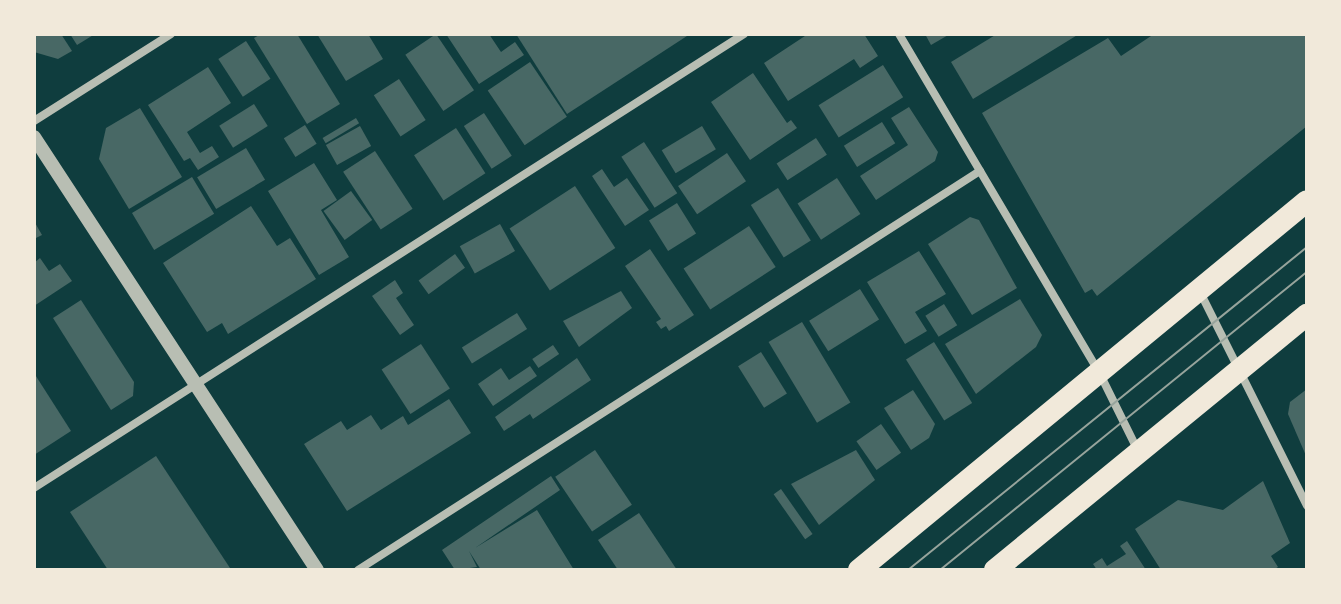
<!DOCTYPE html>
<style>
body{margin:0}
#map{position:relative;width:1341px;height:604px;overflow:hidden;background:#0f3d3e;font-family:"Source Sans 3",sans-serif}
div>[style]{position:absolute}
.building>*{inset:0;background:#486865;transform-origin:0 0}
.minor>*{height:8px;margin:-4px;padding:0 4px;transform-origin:4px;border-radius:4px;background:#b8beb3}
.tertiary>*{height:14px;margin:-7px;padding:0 7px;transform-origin:7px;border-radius:7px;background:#b8beb3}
.trunk>*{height:22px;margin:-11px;padding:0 11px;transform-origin:11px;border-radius:11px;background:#f1e9da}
.tram>*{height:2px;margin:-1px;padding:0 1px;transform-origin:1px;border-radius:1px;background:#97a49c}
span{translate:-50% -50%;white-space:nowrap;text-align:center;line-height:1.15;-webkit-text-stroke:7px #f1e9da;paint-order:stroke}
.frame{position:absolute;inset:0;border:36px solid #f1e9da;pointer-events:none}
</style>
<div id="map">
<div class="building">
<i style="clip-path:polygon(34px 34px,61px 34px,72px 51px,58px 59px,34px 52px)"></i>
<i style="clip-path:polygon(70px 34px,95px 34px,77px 45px)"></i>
<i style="clip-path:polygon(261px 34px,297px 34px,340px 104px,307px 124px,254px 38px)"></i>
<i style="clip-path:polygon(317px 34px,368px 34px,383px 59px,346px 81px)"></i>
<i style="left:436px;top:34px;width:68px;height:37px;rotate:56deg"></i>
<i style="clip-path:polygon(446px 34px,489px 34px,501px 52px,515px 42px,524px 55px,479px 84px)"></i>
<i style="clip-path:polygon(516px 34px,686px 34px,687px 36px,567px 114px)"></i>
<i style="clip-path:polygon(808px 34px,864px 34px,878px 56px,860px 68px,854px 59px,788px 101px,764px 63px)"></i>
<i style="clip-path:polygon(925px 34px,950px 34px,931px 45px)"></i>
<i style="clip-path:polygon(997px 34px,1079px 34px,973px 99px,951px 62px)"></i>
<i style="clip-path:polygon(1154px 34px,1305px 34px,1307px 126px,1097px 296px,1092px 289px,1085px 293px,982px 113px,1108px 38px,1121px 56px)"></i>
<i style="left:246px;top:41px;width:45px;height:33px;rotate:57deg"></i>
<i style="left:530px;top:62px;width:66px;height:51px;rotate:56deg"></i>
<i style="left:883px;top:65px;width:38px;height:76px;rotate:58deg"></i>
<i style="clip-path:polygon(208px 67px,231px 103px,187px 132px,200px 153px,212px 146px,219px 157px,198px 170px,190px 158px,184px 161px,148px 105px)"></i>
<i style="clip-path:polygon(753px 73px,787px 123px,791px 120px,797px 128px,750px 160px,711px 102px)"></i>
<i style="left:399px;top:79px;width:49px;height:30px;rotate:57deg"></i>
<i style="left:254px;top:104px;width:26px;height:41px;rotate:58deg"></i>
<i style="clip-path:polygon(909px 107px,938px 152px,935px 161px,876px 200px,860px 176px,908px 145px,891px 118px)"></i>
<i style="clip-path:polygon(140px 108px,182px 177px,129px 209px,99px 159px,106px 128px)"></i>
<i style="left:484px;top:113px;width:51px;height:24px;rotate:57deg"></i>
<i style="left:356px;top:118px;width:6px;height:39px;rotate:59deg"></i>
<i style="left:882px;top:122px;width:25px;height:45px;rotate:58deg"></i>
<i style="left:305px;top:125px;width:22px;height:25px;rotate:58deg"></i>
<i style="left:360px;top:126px;width:23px;height:39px;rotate:61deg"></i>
<i style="left:702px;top:126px;width:27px;height:47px;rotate:59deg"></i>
<i style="left:456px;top:128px;width:54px;height:50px;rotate:57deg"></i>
<i style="left:816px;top:138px;width:20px;height:47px;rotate:57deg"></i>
<i style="left:644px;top:142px;width:61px;height:27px;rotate:57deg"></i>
<i style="left:246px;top:148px;width:37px;height:57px;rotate:59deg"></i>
<i style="left:375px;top:151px;width:69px;height:38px;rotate:57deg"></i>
<i style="left:727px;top:153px;width:34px;height:59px;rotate:56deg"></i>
<i style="clip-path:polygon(314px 163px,337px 200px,321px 210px,349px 257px,319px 275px,268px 191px)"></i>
<i style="clip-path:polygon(602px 169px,614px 187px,627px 178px,649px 210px,625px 226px,592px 176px)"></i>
<i style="left:192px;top:177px;width:43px;height:70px;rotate:59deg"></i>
<i style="left:837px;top:178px;width:43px;height:47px;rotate:57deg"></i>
<i style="left:575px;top:186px;width:74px;height:78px;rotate:57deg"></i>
<i style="left:778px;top:188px;width:62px;height:32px;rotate:58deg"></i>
<i style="left:351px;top:191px;width:36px;height:34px;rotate:54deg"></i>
<i style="left:677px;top:203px;width:36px;height:33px;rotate:58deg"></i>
<i style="clip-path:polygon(251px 206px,277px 246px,290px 238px,316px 279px,228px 334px,222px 323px,207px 332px,163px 263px)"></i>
<i style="clip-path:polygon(970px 217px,979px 220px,1017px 288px,972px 315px,928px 244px)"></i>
<i style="clip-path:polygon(34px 221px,42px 235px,34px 239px)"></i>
<i style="left:500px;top:224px;width:31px;height:46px;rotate:61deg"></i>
<i style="left:749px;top:226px;width:49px;height:78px;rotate:57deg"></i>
<i style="clip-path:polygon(650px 249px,694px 315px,669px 331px,666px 326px,661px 329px,656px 322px,661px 319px,625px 266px)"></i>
<i style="clip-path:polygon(919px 251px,946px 294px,915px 312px,927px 331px,905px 344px,867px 282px)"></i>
<i style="left:455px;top:254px;width:17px;height:45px;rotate:54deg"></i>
<i style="clip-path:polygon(40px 258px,49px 271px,60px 264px,72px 281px,34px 306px,34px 263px)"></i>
<i style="clip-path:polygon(395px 280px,403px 293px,396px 298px,414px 325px,400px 335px,372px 296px)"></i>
<i style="left:860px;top:289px;width:36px;height:60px;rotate:58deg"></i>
<i style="clip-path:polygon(621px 291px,632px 308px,579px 347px,563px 321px)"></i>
<i style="clip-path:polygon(1020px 299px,1042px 335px,1036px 347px,976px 394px,945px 344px)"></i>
<i style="clip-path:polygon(81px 300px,134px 382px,133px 396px,111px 410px,53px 318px)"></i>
<i style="left:944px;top:304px;width:25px;height:22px;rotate:58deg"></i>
<i style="left:517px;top:313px;width:19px;height:65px;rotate:58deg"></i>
<i style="left:802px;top:322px;width:94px;height:39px;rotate:59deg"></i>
<i style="left:934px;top:342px;width:72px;height:33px;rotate:58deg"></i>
<i style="left:421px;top:344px;width:53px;height:47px;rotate:57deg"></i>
<i style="left:553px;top:345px;width:11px;height:25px;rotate:56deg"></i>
<i style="left:761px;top:352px;width:49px;height:27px;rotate:58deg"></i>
<i style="clip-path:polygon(577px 358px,591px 380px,533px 419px,530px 414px,504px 431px,495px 417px)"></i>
<i style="clip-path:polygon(530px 366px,537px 376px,493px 406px,478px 384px,501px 368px,509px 380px)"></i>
<i style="clip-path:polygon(34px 373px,71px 431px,34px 455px)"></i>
<i style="clip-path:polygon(1307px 389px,1307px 458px,1288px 414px,1290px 402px)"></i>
<i style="clip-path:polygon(913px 390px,935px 424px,929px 438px,911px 450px,884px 408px)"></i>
<i style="clip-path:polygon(449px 399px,471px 433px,347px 511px,304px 444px,341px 421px,347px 430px,371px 415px,381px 430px,403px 416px,408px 425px)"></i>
<i style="left:881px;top:424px;width:35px;height:30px;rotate:55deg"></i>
<i style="left:595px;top:450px;width:66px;height:48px;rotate:56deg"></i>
<i style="clip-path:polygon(856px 450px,875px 480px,819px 525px,791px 484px)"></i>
<i style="clip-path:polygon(156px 456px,230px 568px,227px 570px,108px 570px,70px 512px)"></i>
<i style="clip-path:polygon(551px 476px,560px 490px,475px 548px,537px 510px,574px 570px,481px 570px,469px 551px,477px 567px,455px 570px,442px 550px)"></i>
<i style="clip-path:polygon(1263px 481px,1290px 543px,1271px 556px,1278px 567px,1273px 570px,1161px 570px,1135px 529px,1178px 500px,1223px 510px)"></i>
<i style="left:781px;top:489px;width:55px;height:9px;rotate:55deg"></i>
<i style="clip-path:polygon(639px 513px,677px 570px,618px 570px,598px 540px)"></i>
<i style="clip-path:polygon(1127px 541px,1146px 570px,1097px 570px,1093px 564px,1102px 558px,1107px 566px,1126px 554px,1120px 546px)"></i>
</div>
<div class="minor">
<i style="left:899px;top:34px;width:395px;rotate:59.4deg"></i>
<i style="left:1100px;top:374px;width:84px;rotate:63.7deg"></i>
<i style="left:34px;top:121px;width:162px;rotate:-32.4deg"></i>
<i style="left:1200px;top:292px;width:239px;rotate:63.4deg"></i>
<i style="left:34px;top:488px;width:843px;rotate:-32.6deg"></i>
<i style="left:358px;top:570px;width:739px;rotate:-32.68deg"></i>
</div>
<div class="tertiary">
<i style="left:34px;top:137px;width:517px;rotate:56.83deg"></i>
</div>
<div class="trunk">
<i style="left:859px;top:570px;width:580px;rotate:-39.48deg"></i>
<i style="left:995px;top:570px;width:403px;rotate:-39.3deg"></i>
</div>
<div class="tram">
<i style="left:908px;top:570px;width:513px;rotate:-38.99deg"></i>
<i style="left:940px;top:570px;width:473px;rotate:-39.1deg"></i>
</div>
<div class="frame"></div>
</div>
